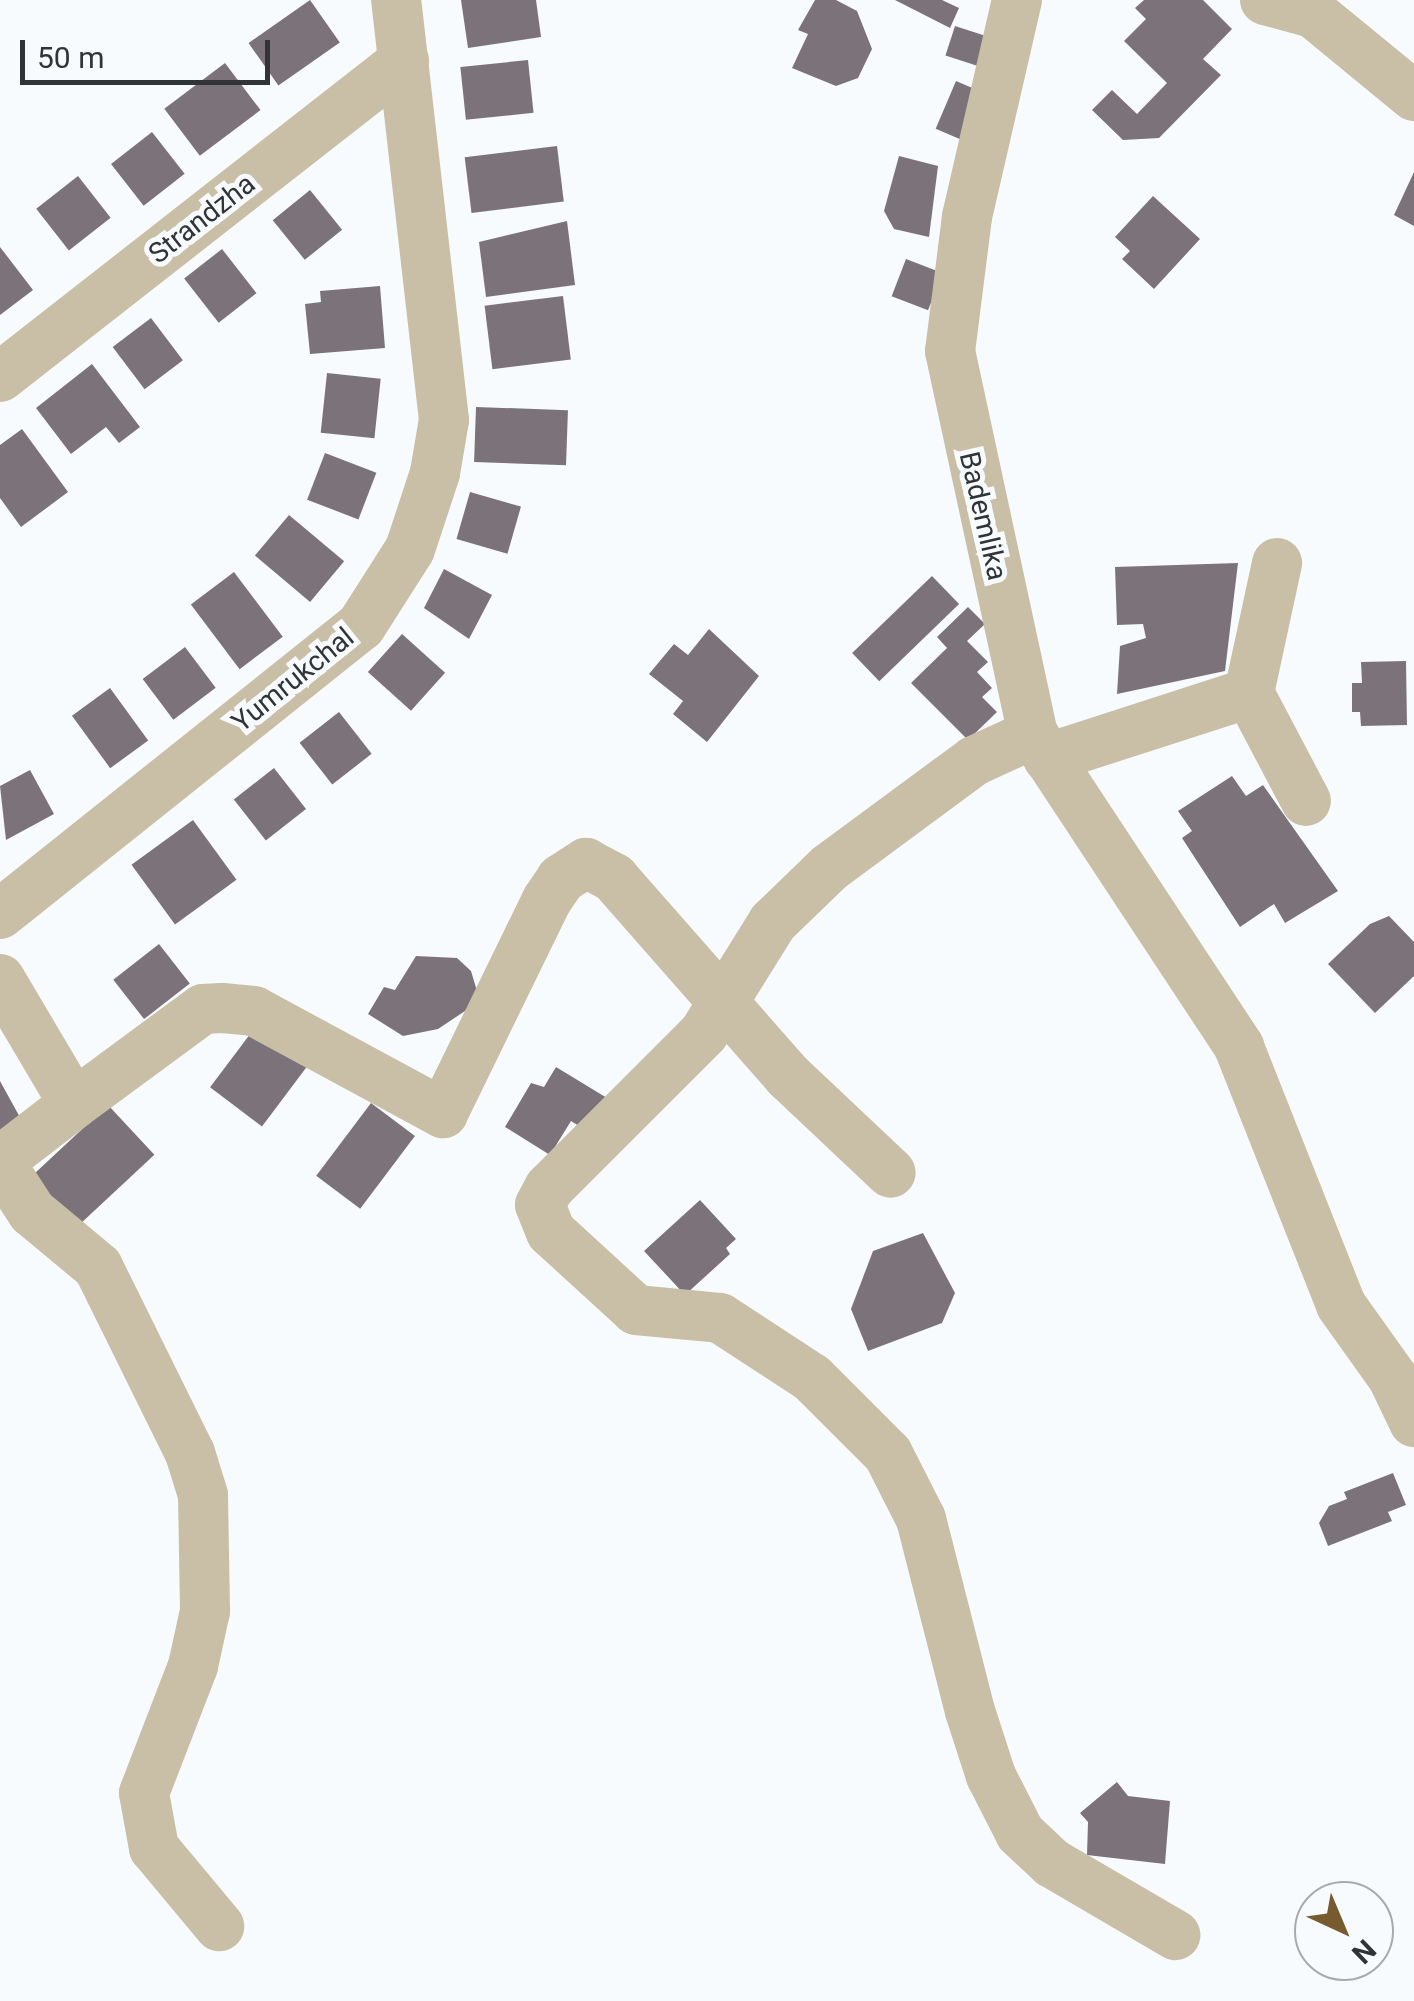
<!DOCTYPE html>
<style>
body{margin:0}
#map{position:relative;width:1414px;height:2001px;overflow:hidden;background:#f8fbfe;font-family:Roboto,sans-serif}
div>[style]{position:absolute}
.building>*{inset:0;background:#7b7379;transform-origin:0 0}
.minor>*{height:50px;margin:-25px;padding:0 25px;transform-origin:25px;border-radius:25px;background:#c8bfa6}
span{translate:-50% -50%;white-space:nowrap;text-align:center;line-height:1.15;-webkit-text-stroke:10px #f8fbfe;paint-order:stroke}
.street-label{font-size:28px;color:#313337}
.north{position:absolute;left:1294px;top:1881px;width:100px;height:100px;box-sizing:border-box;background:#f8fbfe;border:2px solid #a8abae;border-radius:50%;rotate:136deg;font-size:28px;font-weight:700;line-height:40px;text-align:center;color:#313337}
.north::after{content:'';display:block;margin:auto;width:35px;height:45px;background:#775a2d;clip-path:polygon(50% 0,100% 100%,50% 72%,0 100%)}
.scale{position:absolute;left:20px;top:40px;width:250px;height:45px;box-sizing:border-box;border:5px solid #313337;border-top:0;padding-left:12px;font-size:30px;line-height:35px;white-space:nowrap;color:#313337;-webkit-text-stroke:8px #f8fbfe;paint-order:stroke}
</style>
<div id="map">
<div class="building">
<i style="left:310px;top:0;width:52px;height:75px;rotate:55deg"></i>
<i style="clip-path:polygon(461px 0,536px 0,541px 37px,468px 48px)"></i>
<i style="clip-path:polygon(815px 0,836px 0,857px 11px,872px 49px,858px 78px,836px 86px,792px 68px,808px 34px,798px 30px)"></i>
<i style="clip-path:polygon(895px 0,942px 0,959px 8px,950px 28px)"></i>
<i style="clip-path:polygon(1144px 0,1203px 0,1232px 29px,1203px 59px,1221px 75px,1159px 138px,1123px 140px,1092px 110px,1112px 90px,1137px 114px,1167px 83px,1124px 41px,1146px 19px,1135px 8px)"></i>
<i style="left:955px;top:26px;width:39px;height:31px;rotate:18deg"></i>
<i style="left:528px;top:60px;width:53px;height:68px;rotate:84deg"></i>
<i style="left:225px;top:63px;width:59px;height:76px;rotate:53deg"></i>
<i style="left:956px;top:81px;width:28px;height:52px;rotate:23deg"></i>
<i style="left:152px;top:132px;width:53px;height:52px;rotate:52deg"></i>
<i style="left:557px;top:146px;width:56px;height:93px;rotate:83deg"></i>
<i style="clip-path:polygon(899px 156px,938px 166px,929px 237px,894px 229px,884px 211px)"></i>
<i style="clip-path:polygon(1414px 172px,1414px 226px,1394px 215px)"></i>
<i style="left:78px;top:176px;width:53px;height:53px;rotate:52deg"></i>
<i style="left:310px;top:190px;width:51px;height:48px;rotate:51deg"></i>
<i style="clip-path:polygon(1153px 196px,1200px 239px,1154px 289px,1122px 259px,1130px 251px,1115px 237px)"></i>
<i style="clip-path:polygon(567px 221px,575px 285px,486px 297px,479px 242px)"></i>
<i style="clip-path:polygon(0 247px,33px 290px,0 315px)"></i>
<i style="left:222px;top:249px;width:56px;height:48px;rotate:52deg"></i>
<i style="left:906px;top:259px;width:39px;height:40px;rotate:21deg"></i>
<i style="clip-path:polygon(380px 286px,385px 348px,310px 354px,305px 304px,321px 302px,320px 291px)"></i>
<i style="left:563px;top:296px;width:64px;height:79px;rotate:83deg"></i>
<i style="left:151px;top:318px;width:53px;height:48px;rotate:53deg"></i>
<i style="clip-path:polygon(92px 364px,140px 427px,119px 443px,106px 427px,71px 454px,36px 408px)"></i>
<i style="left:327px;top:373px;width:54px;height:60px;rotate:6deg"></i>
<i style="left:476px;top:407px;width:92px;height:55px;rotate:2deg"></i>
<i style="clip-path:polygon(22px 429px,68px 492px,21px 527px,0 498px,0 445px)"></i>
<i style="left:325px;top:453px;width:55px;height:50px;rotate:21deg"></i>
<i style="left:470px;top:492px;width:53px;height:49px;rotate:16deg"></i>
<i style="left:289px;top:515px;width:72px;height:53px;rotate:40deg"></i>
<i style="clip-path:polygon(1238px 563px,1225px 671px,1117px 694px,1120px 646px,1146px 638px,1143px 624px,1117px 625px,1115px 567px)"></i>
<i style="clip-path:polygon(444px 569px,492px 595px,469px 639px,424px 608px)"></i>
<i style="left:234px;top:572px;width:81px;height:54px;rotate:53deg"></i>
<i style="left:932px;top:576px;width:39px;height:111px;rotate:46deg"></i>
<i style="clip-path:polygon(968px 607px,985px 624px,967px 641px,988px 662px,977px 672px,992px 688px,982px 697px,997px 712px,968px 740px,911px 683px,947px 648px,937px 637px)"></i>
<i style="clip-path:polygon(709px 629px,759px 676px,707px 742px,673px 714px,683px 701px,649px 674px,674px 644px,688px 655px)"></i>
<i style="left:402px;top:634px;width:58px;height:51px;rotate:42deg"></i>
<i style="left:185px;top:647px;width:51px;height:53px;rotate:53deg"></i>
<i style="clip-path:polygon(1406px 661px,1407px 725px,1361px 726px,1360px 712px,1352px 712px,1352px 683px,1362px 683px,1361px 662px)"></i>
<i style="left:110px;top:688px;width:65px;height:47px;rotate:54deg"></i>
<i style="left:339px;top:712px;width:53px;height:50px;rotate:52deg"></i>
<i style="left:274px;top:768px;width:52px;height:51px;rotate:52deg"></i>
<i style="clip-path:polygon(30px 770px,54px 814px,6px 840px,0 786px)"></i>
<i style="clip-path:polygon(1232px 776px,1246px 796px,1263px 785px,1338px 891px,1285px 923px,1274px 904px,1240px 927px,1182px 838px,1192px 831px,1178px 811px)"></i>
<i style="left:193px;top:820px;width:74px;height:76px;rotate:54deg"></i>
<i style="clip-path:polygon(1389px 916px,1414px 942px,1414px 976px,1375px 1013px,1328px 964px,1370px 924px)"></i>
<i style="left:159px;top:944px;width:50px;height:58px;rotate:52deg"></i>
<i style="clip-path:polygon(416px 956px,457px 958px,471px 971px,477px 991px,468px 1009px,438px 1029px,403px 1036px,368px 1014px,384px 987px,395px 990px)"></i>
<i style="left:257px;top:1025px;width:65px;height:78px;rotate:37deg"></i>
<i style="clip-path:polygon(556px 1067px,607px 1098px,587px 1131px,571px 1121px,550px 1155px,505px 1127px,531px 1083px,544px 1087px)"></i>
<i style="clip-path:polygon(0 1081px,22px 1121px,0 1133px)"></i>
<i style="left:371px;top:1103px;width:55px;height:91px;rotate:37deg"></i>
<i style="left:108px;top:1105px;width:68px;height:110px;rotate:47deg"></i>
<i style="clip-path:polygon(700px 1200px,736px 1239px,726px 1248px,730px 1254px,685px 1295px,644px 1251px)"></i>
<i style="clip-path:polygon(923px 1233px,955px 1293px,942px 1323px,868px 1351px,851px 1309px,873px 1251px)"></i>
<i style="clip-path:polygon(1393px 1473px,1406px 1505px,1388px 1512px,1392px 1521px,1328px 1546px,1319px 1523px,1329px 1506px,1347px 1499px,1344px 1492px)"></i>
<i style="clip-path:polygon(1117px 1782px,1128px 1796px,1170px 1801px,1165px 1864px,1087px 1855px,1088px 1822px,1080px 1813px)"></i>
</div>
<div class="minor">
<i style="left:1017px;top:0;width:223px;rotate:103deg"></i>
<i style="left:967px;top:217px;width:135px;rotate:97.2deg"></i>
<i style="left:950px;top:351px;width:392px;rotate:77.8deg"></i>
<i style="left:1033px;top:734px;width:375px;rotate:56.6deg"></i>
<i style="left:1239px;top:1047px;width:277px;rotate:68.4deg"></i>
<i style="left:1341px;top:1305px;width:90px;rotate:54.5deg"></i>
<i style="left:1393px;top:1378px;width:49px;rotate:64.5deg"></i>
<i style="left:1265px;top:0;width:50px;rotate:15.2deg"></i>
<i style="left:1313px;top:13px;width:131px;rotate:39.4deg"></i>
<i style="left:0;top:377px;width:513px;rotate:-38.03deg"></i>
<i style="left:1249px;top:693px;width:133px;rotate:-77.8deg"></i>
<i style="left:1033px;top:734px;width:65px;rotate:155.4deg"></i>
<i style="left:974px;top:761px;width:180px;rotate:143.6deg"></i>
<i style="left:829px;top:868px;width:78px;rotate:136deg"></i>
<i style="left:773px;top:922px;width:131px;rotate:121.9deg"></i>
<i style="left:704px;top:1033px;width:219px;rotate:135deg"></i>
<i style="left:549px;top:1188px;width:19px;rotate:118deg"></i>
<i style="left:540px;top:1205px;width:29px;rotate:68deg"></i>
<i style="left:551px;top:1232px;width:115px;rotate:42.5deg"></i>
<i style="left:636px;top:1310px;width:84px;rotate:5.4deg"></i>
<i style="left:720px;top:1318px;width:110px;rotate:33.1deg"></i>
<i style="left:812px;top:1378px;width:107px;rotate:45deg"></i>
<i style="left:888px;top:1454px;width:73px;rotate:63.1deg"></i>
<i style="left:921px;top:1519px;width:198px;rotate:75.7deg"></i>
<i style="left:970px;top:1711px;width:68px;rotate:72.1deg"></i>
<i style="left:991px;top:1776px;width:64px;rotate:63deg"></i>
<i style="left:1020px;top:1833px;width:44px;rotate:43.2deg"></i>
<i style="left:1052px;top:1863px;width:143px;rotate:30.3deg"></i>
<i style="left:1048px;top:758px;width:211px;rotate:-17.9deg"></i>
<i style="left:1249px;top:693px;width:122px;rotate:62.2deg"></i>
<i style="left:0;top:914px;width:462px;rotate:-38.6deg"></i>
<i style="left:361px;top:626px;width:91px;rotate:-57.5deg"></i>
<i style="left:410px;top:549px;width:80px;rotate:-71.8deg"></i>
<i style="left:435px;top:473px;width:54px;rotate:-80.4deg"></i>
<i style="left:444px;top:420px;width:423px;rotate:-96.5deg"></i>
<i style="left:0;top:979px;width:145px;rotate:59.4deg"></i>
<i style="left:74px;top:1104px;width:160px;rotate:-36.4deg"></i>
<i style="left:203px;top:1009px;width:19px;rotate:-3deg"></i>
<i style="left:222px;top:1008px;width:32px;rotate:5deg"></i>
<i style="left:254px;top:1011px;width:215px;rotate:28.4deg"></i>
<i style="left:443px;top:1113px;width:237px;rotate:-64deg"></i>
<i style="left:547px;top:900px;width:25px;rotate:-56deg"></i>
<i style="left:561px;top:879px;width:30px;rotate:-33deg"></i>
<i style="left:586px;top:863px;width:32px;rotate:28deg"></i>
<i style="left:614px;top:878px;width:264px;rotate:48.7deg"></i>
<i style="left:788px;top:1076px;width:141px;rotate:43.3deg"></i>
<i style="left:0;top:1161px;width:93px;rotate:-37.6deg"></i>
<i style="left:0;top:1163px;width:59px;rotate:56.9deg"></i>
<i style="left:32px;top:1212px;width:86px;rotate:39.8deg"></i>
<i style="left:98px;top:1267px;width:208px;rotate:63.7deg"></i>
<i style="left:190px;top:1453px;width:44px;rotate:72.8deg"></i>
<i style="left:203px;top:1495px;width:116px;rotate:89deg"></i>
<i style="left:205px;top:1611px;width:56px;rotate:102.3deg"></i>
<i style="left:193px;top:1666px;width:136px;rotate:111.1deg"></i>
<i style="left:144px;top:1793px;width:56px;rotate:79.7deg"></i>
<i style="left:154px;top:1848px;width:102px;rotate:50.2deg"></i>
</div>
<div class="street-label">
<span style="left:202px;top:219px;rotate:-38deg">Strandzha</span>
<span style="left:983px;top:516px;rotate:77deg">Bademlika</span>
<span style="left:293px;top:680px;rotate:-39deg">Yumrukchal</span>
</div>
<div class="north">N</div>
<div class="scale">50 m</div>
</div>
